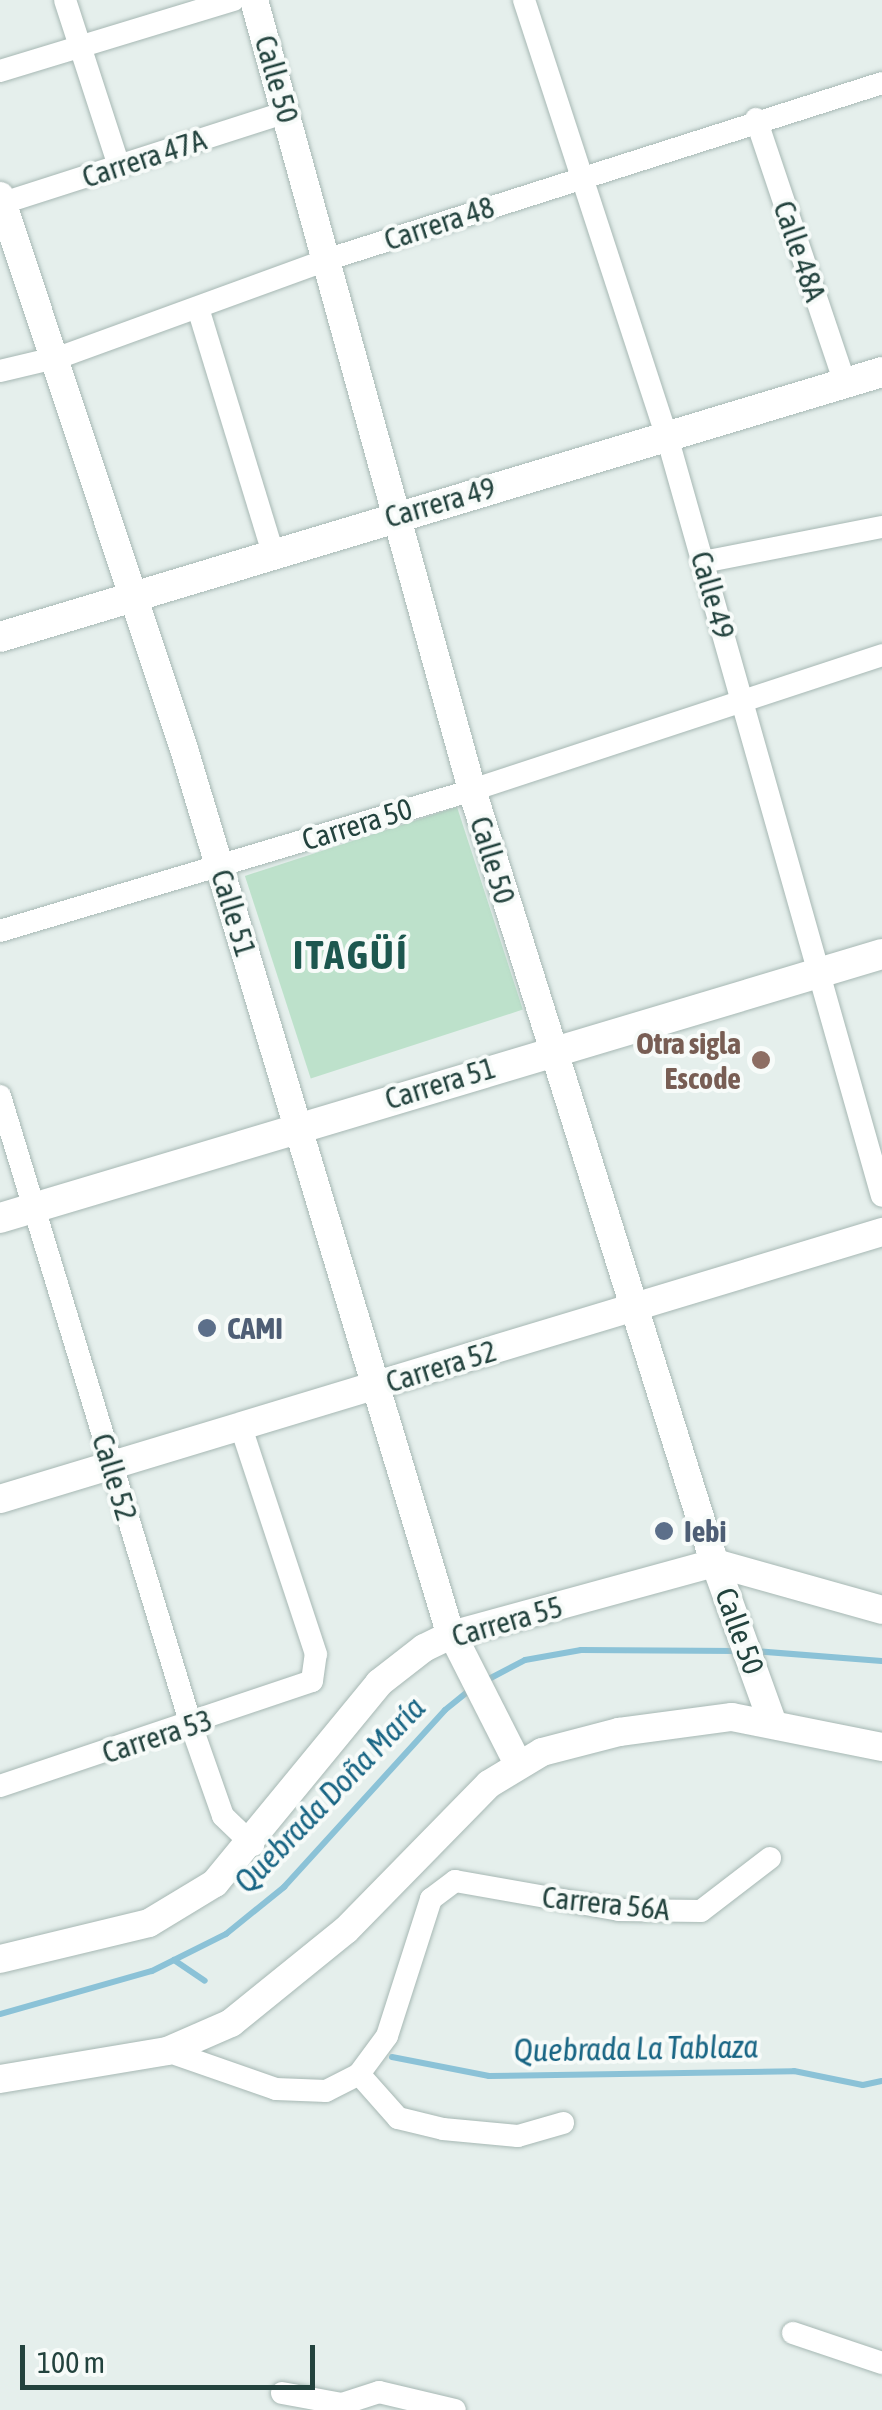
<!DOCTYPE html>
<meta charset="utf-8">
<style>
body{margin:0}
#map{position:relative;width:882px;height:2410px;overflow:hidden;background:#e5efec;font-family:"Asap Condensed",sans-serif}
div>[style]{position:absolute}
.green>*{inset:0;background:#bde1cb;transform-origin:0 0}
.stream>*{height:6px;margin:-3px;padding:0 3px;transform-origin:3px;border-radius:3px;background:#8bc2d7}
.roads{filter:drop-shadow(0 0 2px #a7b8b4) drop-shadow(0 0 2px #a7b8b4)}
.minor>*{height:22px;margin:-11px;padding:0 11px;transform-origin:11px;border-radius:11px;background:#fff}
.tertiary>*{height:28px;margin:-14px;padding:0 14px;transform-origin:14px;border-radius:14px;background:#fff}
.secondary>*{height:30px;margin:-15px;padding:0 15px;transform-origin:15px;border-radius:15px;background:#fff}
.dots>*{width:28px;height:28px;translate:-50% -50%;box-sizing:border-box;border:5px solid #f7fbf9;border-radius:50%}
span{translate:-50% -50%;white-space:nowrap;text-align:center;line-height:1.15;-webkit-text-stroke:8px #f7fbf9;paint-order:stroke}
.street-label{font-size:30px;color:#23433e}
.education-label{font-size:30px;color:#785e54;font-weight:700}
.right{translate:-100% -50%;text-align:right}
.service-label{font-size:30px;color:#4e5e75;font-weight:700}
.left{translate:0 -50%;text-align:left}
.water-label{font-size:32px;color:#186584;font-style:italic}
.district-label{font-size:40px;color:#1d574f;font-weight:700;letter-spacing:2.5px}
.scale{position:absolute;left:20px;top:2345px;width:295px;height:45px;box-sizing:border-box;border:5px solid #23433e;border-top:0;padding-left:12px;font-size:30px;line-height:35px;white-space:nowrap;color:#23433e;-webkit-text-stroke:8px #f7fbf9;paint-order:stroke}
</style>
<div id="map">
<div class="green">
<i style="left:457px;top:807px;width:213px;height:223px;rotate:72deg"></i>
</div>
<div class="stream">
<i style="left:754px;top:1651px;width:128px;rotate:4.5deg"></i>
<i style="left:485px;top:1681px;width:45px;rotate:-27.7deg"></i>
<i style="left:525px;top:1660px;width:57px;rotate:-10.1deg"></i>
<i style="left:581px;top:1650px;width:156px;rotate:0.4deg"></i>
<i style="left:174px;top:1960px;width:37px;rotate:34deg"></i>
<i style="left:0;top:2014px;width:158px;rotate:-15.8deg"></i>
<i style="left:152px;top:1971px;width:83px;rotate:-26.6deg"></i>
<i style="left:226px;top:1934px;width:75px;rotate:-39deg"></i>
<i style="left:284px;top:1887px;width:239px;rotate:-47.7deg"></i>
<i style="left:445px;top:1710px;width:32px;rotate:-39deg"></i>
<i style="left:392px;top:2057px;width:99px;rotate:11.1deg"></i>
<i style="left:489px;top:2076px;width:305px;rotate:-0.9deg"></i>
<i style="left:794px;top:2071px;width:70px;rotate:11.5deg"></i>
<i style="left:863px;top:2085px;width:19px;rotate:-12deg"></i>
</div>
<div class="roads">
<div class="minor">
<i style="left:65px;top:0;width:175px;rotate:72deg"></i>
<i style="left:524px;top:0;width:470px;rotate:71.9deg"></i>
<i style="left:670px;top:447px;width:778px;rotate:74.2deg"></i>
<i style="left:0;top:71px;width:244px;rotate:-16.9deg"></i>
<i style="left:756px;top:119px;width:279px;rotate:71.4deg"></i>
<i style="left:0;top:204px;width:301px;rotate:-17.8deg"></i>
<i style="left:198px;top:308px;width:256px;rotate:73deg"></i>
<i style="left:0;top:371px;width:65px;rotate:-13.4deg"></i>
<i style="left:63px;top:356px;width:283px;rotate:-20deg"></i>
<i style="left:329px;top:259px;width:580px;rotate:-17.65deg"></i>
<i style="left:703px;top:562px;width:182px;rotate:-11.1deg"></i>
<i style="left:0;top:931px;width:493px;rotate:-16.6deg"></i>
<i style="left:472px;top:790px;width:432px;rotate:-18.2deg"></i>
<i style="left:0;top:1096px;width:657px;rotate:73.11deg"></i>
<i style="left:191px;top:1725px;width:96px;rotate:70.6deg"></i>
<i style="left:223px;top:1816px;width:42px;rotate:44deg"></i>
<i style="left:0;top:1786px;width:329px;rotate:-18.6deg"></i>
<i style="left:312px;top:1681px;width:27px;rotate:-82deg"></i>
<i style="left:316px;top:1654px;width:239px;rotate:-108.3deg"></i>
<i style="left:167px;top:2051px;width:115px;rotate:19.2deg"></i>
<i style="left:276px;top:2089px;width:50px;rotate:2.3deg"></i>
<i style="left:326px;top:2091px;width:37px;rotate:-27deg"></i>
<i style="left:359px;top:2074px;width:47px;rotate:-53.6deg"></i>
<i style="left:387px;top:2036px;width:144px;rotate:-72.2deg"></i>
<i style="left:431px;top:1899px;width:30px;rotate:-37deg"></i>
<i style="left:455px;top:1881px;width:167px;rotate:10deg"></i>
<i style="left:619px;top:1910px;width:82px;rotate:0.7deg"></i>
<i style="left:701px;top:1911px;width:87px;rotate:-37.5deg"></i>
<i style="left:359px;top:2074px;width:59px;rotate:48.4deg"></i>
<i style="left:398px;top:2118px;width:46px;rotate:13.7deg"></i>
<i style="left:443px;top:2129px;width:75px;rotate:5.3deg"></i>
<i style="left:518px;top:2136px;width:47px;rotate:-16.1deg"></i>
<i style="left:793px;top:2333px;width:94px;rotate:18.6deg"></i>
<i style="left:282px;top:2393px;width:61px;rotate:10.4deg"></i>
<i style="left:342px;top:2404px;width:39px;rotate:-18deg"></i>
<i style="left:379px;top:2392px;width:78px;rotate:13.3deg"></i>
</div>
<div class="tertiary">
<i style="left:254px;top:0;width:820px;rotate:74.57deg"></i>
<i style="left:472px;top:790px;width:799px;rotate:72.59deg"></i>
<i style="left:711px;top:1552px;width:180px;rotate:70.2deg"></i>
<i style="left:0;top:196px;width:583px;rotate:71.6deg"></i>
<i style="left:184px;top:749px;width:916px;rotate:73.25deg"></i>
<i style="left:448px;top:1626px;width:155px;rotate:63.1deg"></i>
<i style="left:0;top:1499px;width:922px;rotate:-16.84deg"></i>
<i style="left:715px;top:1563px;width:173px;rotate:15.7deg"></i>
<i style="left:0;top:1959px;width:153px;rotate:-13.6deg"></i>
<i style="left:149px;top:1923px;width:77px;rotate:-31.2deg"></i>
<i style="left:215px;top:1883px;width:259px;rotate:-50.6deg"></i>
<i style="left:379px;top:1683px;width:57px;rotate:-37.9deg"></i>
<i style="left:424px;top:1648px;width:30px;rotate:-26deg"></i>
<i style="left:451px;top:1635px;width:274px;rotate:-15.3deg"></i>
<i style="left:0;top:2079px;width:169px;rotate:-9.5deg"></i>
<i style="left:167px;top:2051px;width:70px;rotate:-23.6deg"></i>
<i style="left:231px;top:2023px;width:148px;rotate:-39deg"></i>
<i style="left:346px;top:1930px;width:204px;rotate:-45.6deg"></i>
<i style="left:489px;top:1784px;width:62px;rotate:-31.1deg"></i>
<i style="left:542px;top:1752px;width:80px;rotate:-14.6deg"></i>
<i style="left:619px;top:1732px;width:114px;rotate:-7.6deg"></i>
<i style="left:732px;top:1717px;width:153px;rotate:11.3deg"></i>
</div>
<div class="secondary">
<i style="left:0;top:637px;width:921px;rotate:-16.72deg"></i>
<i style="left:0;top:1218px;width:921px;rotate:-16.66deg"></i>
</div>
</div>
<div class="dots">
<i style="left:761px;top:1060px;background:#8d6e63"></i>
<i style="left:207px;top:1328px;background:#5c6f8a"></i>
<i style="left:664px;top:1531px;background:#5c6f8a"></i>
</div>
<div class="street-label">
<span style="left:277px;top:79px;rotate:74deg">Calle 50</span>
<span style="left:144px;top:158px;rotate:-18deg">Carrera 47A</span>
<span style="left:439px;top:223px;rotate:-18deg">Carrera 48</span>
<span style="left:800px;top:251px;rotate:71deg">Calle 48A</span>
<span style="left:440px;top:502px;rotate:-16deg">Carrera 49</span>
<span style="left:713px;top:595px;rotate:74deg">Calle 49</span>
<span style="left:357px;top:824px;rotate:-17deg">Carrera 50</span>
<span style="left:493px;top:860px;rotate:73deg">Calle 50</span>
<span style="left:234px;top:913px;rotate:73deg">Calle 51</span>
<span style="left:440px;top:1083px;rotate:-17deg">Carrera 51</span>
<span style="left:441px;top:1366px;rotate:-17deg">Carrera 52</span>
<span style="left:115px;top:1477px;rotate:73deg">Calle 52</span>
<span style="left:507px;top:1621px;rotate:-16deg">Carrera 55</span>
<span style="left:740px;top:1631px;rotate:70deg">Calle 50</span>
<span style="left:157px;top:1736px;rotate:-18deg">Carrera 53</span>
<span style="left:606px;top:1903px;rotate:6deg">Carrera 56A</span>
</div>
<div class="education-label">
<span class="right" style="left:741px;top:1060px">Otra sigla<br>Escode</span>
</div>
<div class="service-label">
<span class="left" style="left:227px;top:1328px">CAMI</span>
<span class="left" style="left:684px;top:1531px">Iebi</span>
</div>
<div class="water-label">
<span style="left:330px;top:1795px;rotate:-46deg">Quebrada Doña María</span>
<span style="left:636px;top:2049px;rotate:-1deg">Quebrada La Tablaza</span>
</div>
<div class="district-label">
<span style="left:351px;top:955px">ITAGÜÍ</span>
</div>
<div class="scale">100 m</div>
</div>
